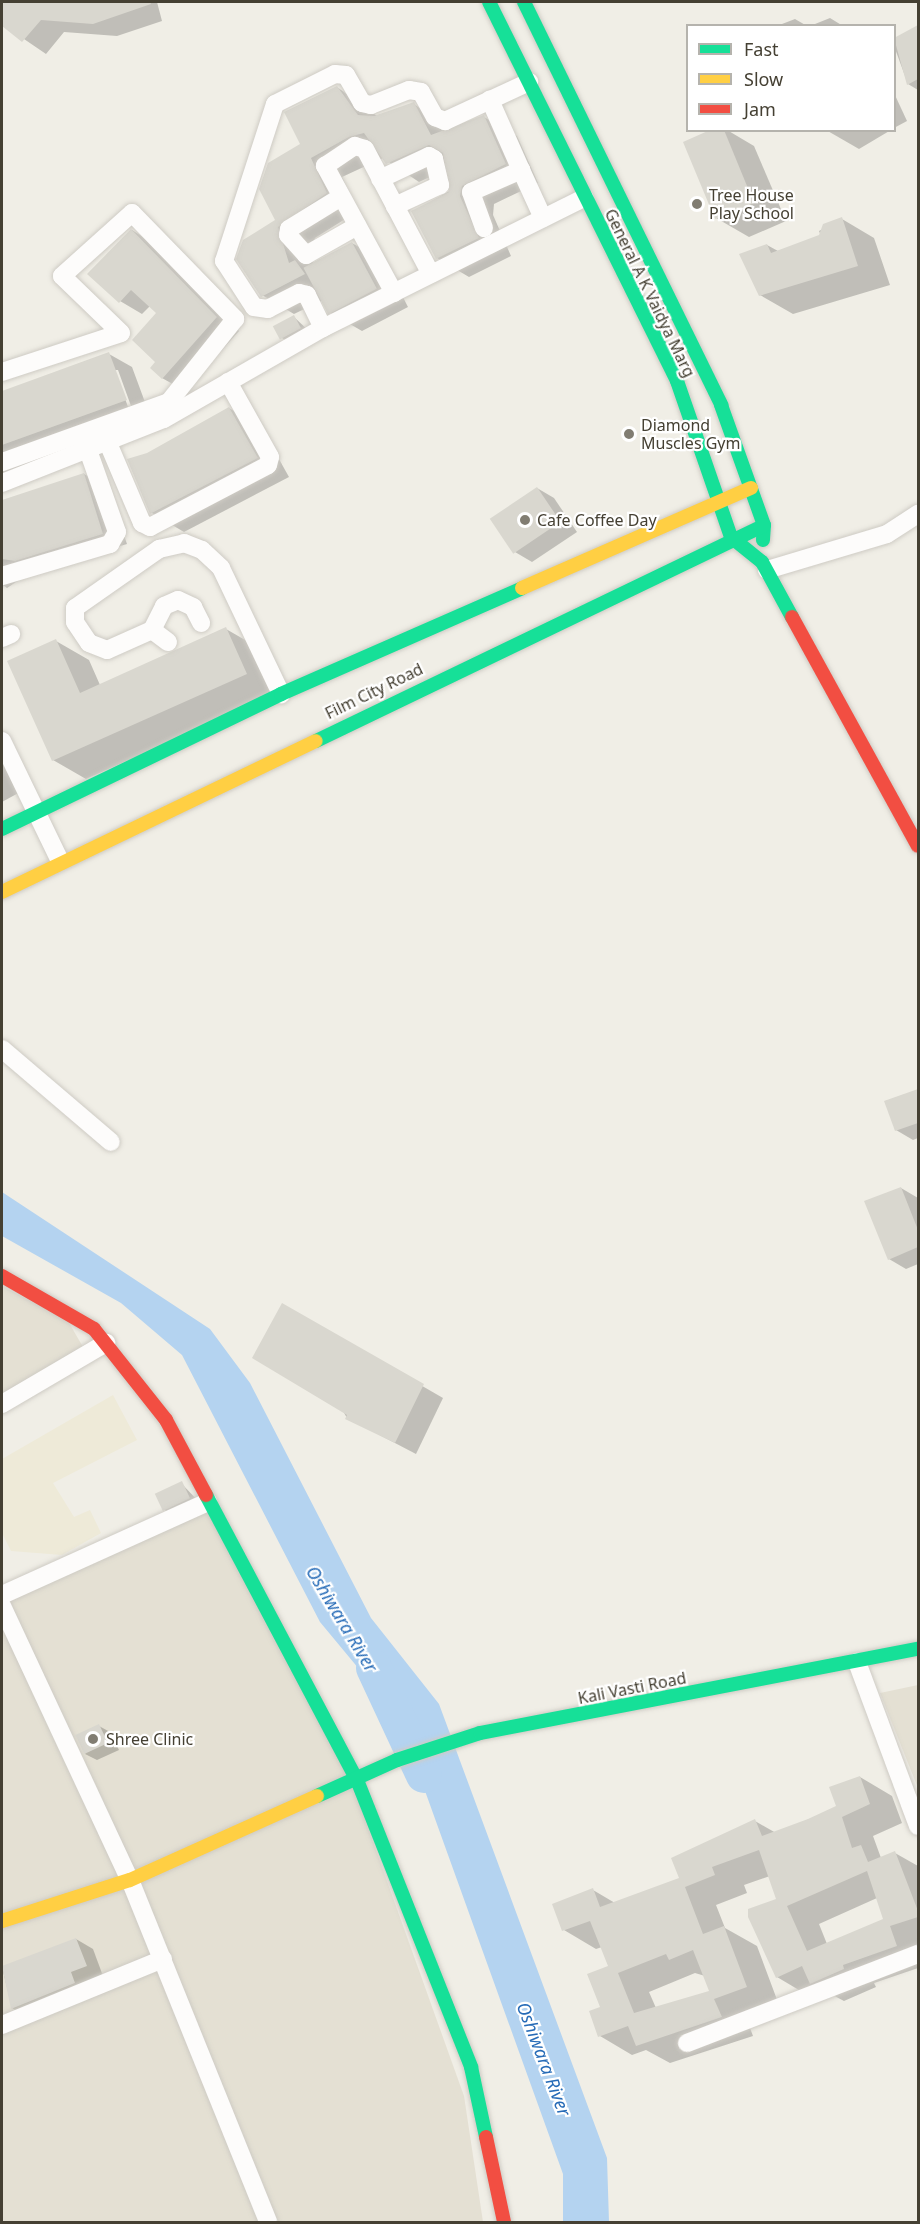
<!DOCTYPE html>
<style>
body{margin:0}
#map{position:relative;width:920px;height:2224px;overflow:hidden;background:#f0eee6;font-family:"Noto Sans",sans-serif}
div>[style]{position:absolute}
.residential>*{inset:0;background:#e4e0d3}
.education>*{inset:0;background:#eeead8}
.water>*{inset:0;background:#b4d3f0}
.shadow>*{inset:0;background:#0003}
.river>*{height:36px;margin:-18px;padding:0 18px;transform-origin:18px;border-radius:18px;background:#b4d3f0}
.building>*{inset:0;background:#d9d7cf;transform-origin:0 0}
.roads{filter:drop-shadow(0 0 2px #cecbc4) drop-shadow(0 0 2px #cecbc4)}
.street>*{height:18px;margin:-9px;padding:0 9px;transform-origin:9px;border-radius:9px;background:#fdfcfb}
.fast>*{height:14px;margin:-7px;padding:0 7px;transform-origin:7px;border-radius:7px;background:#16e098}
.slow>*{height:14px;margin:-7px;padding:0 7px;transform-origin:7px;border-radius:7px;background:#ffcf43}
.jam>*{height:14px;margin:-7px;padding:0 7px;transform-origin:7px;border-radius:7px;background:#f24e42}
.dots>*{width:16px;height:16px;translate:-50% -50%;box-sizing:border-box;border:3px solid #fff;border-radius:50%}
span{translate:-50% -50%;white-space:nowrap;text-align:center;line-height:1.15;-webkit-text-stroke:4.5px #fff;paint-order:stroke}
.poi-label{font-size:16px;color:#454033}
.left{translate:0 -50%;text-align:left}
.street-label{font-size:16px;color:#454033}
.water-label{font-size:18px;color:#266bb7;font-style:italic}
.frame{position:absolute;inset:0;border:3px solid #454033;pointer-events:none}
.legend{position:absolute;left:686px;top:24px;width:210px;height:108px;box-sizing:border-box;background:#fff;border:2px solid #b5b3ad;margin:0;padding:8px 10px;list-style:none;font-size:18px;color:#454033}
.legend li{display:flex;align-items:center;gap:12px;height:30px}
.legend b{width:30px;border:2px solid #b5b3ad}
</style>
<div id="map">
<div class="residential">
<i style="clip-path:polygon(2px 1286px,68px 1321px,87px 1354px,2px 1401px)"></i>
<i style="clip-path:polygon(205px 1505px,330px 1722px,464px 2096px,483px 2222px,2px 2222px,2px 1597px)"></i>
<i style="clip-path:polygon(918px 1685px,918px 1788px,880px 1693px)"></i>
</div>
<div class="education">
<i style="clip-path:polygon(113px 1395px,137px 1440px,53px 1483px,74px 1517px,90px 1510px,101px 1533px,62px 1555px,11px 1551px,2px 1533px,2px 1459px)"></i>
</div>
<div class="water">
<i style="clip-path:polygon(2px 1192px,210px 1329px,250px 1383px,371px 1618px,439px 1704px,607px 2158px,609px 2222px,563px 2222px,563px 2174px,398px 1716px,320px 1622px,182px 1355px,121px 1303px,2px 1236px)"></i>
</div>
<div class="shadow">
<i style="clip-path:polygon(2px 2px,157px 2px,162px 21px,117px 36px,64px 32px,46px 54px,2px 24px)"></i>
<i style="clip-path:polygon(830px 18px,843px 26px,810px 26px)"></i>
<i style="clip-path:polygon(795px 19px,807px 26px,783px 26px,782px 24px)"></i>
<i style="clip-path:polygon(918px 27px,918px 90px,908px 84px,894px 46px,894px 40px)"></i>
<i style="clip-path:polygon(337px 87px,377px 116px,414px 104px,450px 130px,484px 117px,517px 136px,538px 183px,494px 204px,493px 215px,511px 256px,469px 277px,437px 258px,413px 212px,453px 189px,447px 169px,419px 182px,383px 158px,342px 177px,358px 211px,315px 238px,309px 253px,313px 263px,352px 243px,385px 262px,408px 307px,362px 331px,329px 312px,323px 300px,294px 314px,262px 295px,277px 221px,302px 145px)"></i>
<i style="clip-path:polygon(894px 93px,907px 121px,894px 128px)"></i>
<i style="clip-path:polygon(714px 130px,727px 130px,754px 146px,786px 221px,749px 237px,716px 218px)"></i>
<i style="clip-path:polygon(826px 130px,891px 130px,859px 149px)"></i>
<i style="clip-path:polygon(842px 219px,874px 238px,890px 285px,793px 314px,760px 295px,767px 245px,778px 251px,821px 236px,819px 231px)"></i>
<i style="clip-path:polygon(132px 230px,154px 244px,239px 331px,185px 391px,162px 378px,157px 362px,159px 313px,150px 306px,142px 314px,120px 301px)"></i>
<i style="clip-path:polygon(294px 317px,312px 334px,293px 345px,282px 338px)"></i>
<i style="clip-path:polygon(evenodd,109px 354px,132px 367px,149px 413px,2px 466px,2px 393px,109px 354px,115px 370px,118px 370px,131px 406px,128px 407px,115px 370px)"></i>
<i style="clip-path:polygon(229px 408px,261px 427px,289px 477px,184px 532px,152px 513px,148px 455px)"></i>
<i style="clip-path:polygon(84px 474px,107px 487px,127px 544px,31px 572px,7px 588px,2px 584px,2px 502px)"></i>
<i style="clip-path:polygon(537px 488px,554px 498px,577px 532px,532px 562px,515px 552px)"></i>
<i style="clip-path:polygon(226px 629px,259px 648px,279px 693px,86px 779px,53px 760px,56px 641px,89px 660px,100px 685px)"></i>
<i style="clip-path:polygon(2px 750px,22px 791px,2px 802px)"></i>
<i style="clip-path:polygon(918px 1090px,918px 1138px,913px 1140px,896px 1130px,886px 1101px)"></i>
<i style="clip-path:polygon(901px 1188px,918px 1198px,918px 1264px,906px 1269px,889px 1259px)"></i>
<i style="clip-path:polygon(282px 1305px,443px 1398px,416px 1454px,347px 1418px)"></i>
<i style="clip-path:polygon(181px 1483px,201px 1504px,175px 1516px,163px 1509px)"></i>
<i style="clip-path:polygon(99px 1726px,110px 1732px,119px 1750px,97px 1760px,85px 1754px)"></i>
<i style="clip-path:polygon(evenodd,860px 1777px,892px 1796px,902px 1823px,873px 1836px,881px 1858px,895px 1853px,918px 1866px,918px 1968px,874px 1983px,876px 1987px,844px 2001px,823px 1990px,809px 1996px,777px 1977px,778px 1900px,770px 1876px,744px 1885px,747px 1893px,716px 1905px,725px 1928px,757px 1946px,779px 2005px,746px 2017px,753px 2036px,670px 2063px,646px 2050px,632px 2055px,600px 2036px,609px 1967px,602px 1947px,596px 1949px,564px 1930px,593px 1890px,615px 1903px,681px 1879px,755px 1821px,776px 1833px,838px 1807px,860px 1777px,877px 1898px,885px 1919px,827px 1944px,819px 1924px,877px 1898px,860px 1777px,695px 1973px,705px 1976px,711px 1992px,656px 2008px,649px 1992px,695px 1973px)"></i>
<i style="clip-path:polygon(76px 1939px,93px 1949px,103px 1976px,29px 2018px,12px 2008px,2px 1967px)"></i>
</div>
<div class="river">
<i style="left:374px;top:1668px;width:118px;rotate:65deg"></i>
</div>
<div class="building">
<i style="clip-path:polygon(2px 2px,150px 2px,151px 4px,93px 24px,41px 20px,22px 42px,2px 26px)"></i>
<i style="clip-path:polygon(918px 25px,918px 79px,907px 85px,894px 38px)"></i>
<i style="clip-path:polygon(337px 86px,358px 115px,374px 116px,414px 102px,431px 135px,484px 115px,506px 164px,462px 186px,460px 196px,479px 238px,436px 259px,411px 211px,449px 192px,443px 153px,429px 145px,386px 164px,364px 133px,349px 137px,311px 158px,327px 193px,278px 227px,289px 263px,295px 260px,305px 274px,261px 297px,236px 259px,243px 240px,275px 220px,259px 189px,268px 163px,300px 144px,284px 112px)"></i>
<i style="clip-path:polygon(710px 130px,724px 130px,754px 203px,715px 219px,683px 142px)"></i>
<i style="clip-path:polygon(842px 217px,858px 266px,759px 296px,739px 254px,767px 244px,771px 253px,819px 235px,823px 224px)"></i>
<i style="clip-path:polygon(131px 229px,217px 317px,162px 379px,150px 368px,155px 362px,132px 340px,156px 313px,131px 290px,119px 303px,87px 274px)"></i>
<i style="left:352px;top:242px;width:53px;height:55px;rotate:62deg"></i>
<i style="left:294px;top:315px;width:15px;height:24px;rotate:62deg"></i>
<i style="clip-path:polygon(109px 352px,127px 400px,2px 445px,2px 391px)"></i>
<i style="clip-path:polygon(229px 407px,258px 458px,150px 514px,127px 459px,147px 453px)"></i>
<i style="clip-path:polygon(84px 473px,103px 534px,15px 561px,2px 559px,2px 500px)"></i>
<i style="left:537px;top:487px;width:42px;height:57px;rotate:56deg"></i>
<i style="clip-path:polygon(226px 627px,247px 674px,52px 761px,7px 661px,56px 639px,80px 693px)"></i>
<i style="clip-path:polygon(918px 1089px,918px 1123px,895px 1131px,884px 1101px)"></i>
<i style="clip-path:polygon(901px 1187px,918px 1230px,918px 1247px,888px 1260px,864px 1201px)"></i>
<i style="clip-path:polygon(282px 1303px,424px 1384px,395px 1443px,345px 1419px,347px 1415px,252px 1358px)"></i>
<i style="left:182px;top:1481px;width:19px;height:30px;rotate:65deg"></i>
<i style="left:99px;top:1724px;width:21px;height:26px;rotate:65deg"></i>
<i style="clip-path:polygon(evenodd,860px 1776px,870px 1804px,842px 1817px,852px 1848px,861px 1845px,868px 1862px,895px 1851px,918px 1911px,918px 1917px,890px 1926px,897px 1946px,843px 1965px,844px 1969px,810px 1984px,802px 1966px,776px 1978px,748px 1917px,748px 1909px,776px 1899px,759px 1850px,712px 1867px,715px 1875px,685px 1887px,703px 1934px,724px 1926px,747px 1987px,714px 1999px,722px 2017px,636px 2046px,628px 2026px,598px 2037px,589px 2011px,600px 2007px,587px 1974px,608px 1966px,590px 1921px,562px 1931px,552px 1904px,593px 1888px,600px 1907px,679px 1878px,671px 1858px,755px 1819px,762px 1836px,808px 1819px,836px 1806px,829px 1787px,860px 1776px,867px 1871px,883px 1919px,807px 1951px,787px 1906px,867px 1871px,860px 1776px,693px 1950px,709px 1991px,634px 2013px,618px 1973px,666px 1954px,669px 1960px,693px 1950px)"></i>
<i style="clip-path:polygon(76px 1938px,87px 1966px,71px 1972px,75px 1983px,11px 2009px,2px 1966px)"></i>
</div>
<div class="roads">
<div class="street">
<i style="left:521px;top:170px;width:53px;rotate:65.4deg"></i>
<i style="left:380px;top:179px;width:54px;rotate:-25.1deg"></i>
<i style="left:429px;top:156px;width:6px;rotate:31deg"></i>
<i style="left:434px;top:159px;width:27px;rotate:77deg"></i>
<i style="left:440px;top:185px;width:50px;rotate:155deg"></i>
<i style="left:341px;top:197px;width:61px;rotate:148.4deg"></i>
<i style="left:289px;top:229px;width:6px;rotate:99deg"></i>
<i style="left:288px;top:235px;width:27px;rotate:48deg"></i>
<i style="left:306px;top:255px;width:59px;rotate:-29.6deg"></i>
<i style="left:484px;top:228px;width:38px;rotate:-110deg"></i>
<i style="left:471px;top:192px;width:55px;rotate:-23.7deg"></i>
<i style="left:521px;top:170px;width:77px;rotate:-113.9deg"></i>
<i style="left:394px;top:293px;width:145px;rotate:-118.5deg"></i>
<i style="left:325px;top:166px;width:36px;rotate:-34deg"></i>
<i style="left:355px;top:146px;width:10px;rotate:17deg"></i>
<i style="left:365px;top:149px;width:141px;rotate:62.2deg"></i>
<i style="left:323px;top:328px;width:37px;rotate:-116deg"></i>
<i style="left:307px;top:295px;width:8px;rotate:-166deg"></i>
<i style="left:299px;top:293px;width:35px;rotate:153deg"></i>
<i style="left:268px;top:309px;width:14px;rotate:-172deg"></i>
<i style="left:254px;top:307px;width:55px;rotate:-123.1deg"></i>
<i style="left:224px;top:261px;width:165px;rotate:-72deg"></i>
<i style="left:275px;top:104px;width:67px;rotate:-26.6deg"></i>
<i style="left:335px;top:74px;width:11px;rotate:5deg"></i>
<i style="left:346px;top:75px;width:32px;rotate:60deg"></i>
<i style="left:362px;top:103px;width:9px;rotate:13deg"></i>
<i style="left:371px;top:105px;width:41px;rotate:-21.5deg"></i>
<i style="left:409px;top:90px;width:12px;rotate:9deg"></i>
<i style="left:421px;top:92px;width:29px;rotate:61deg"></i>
<i style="left:435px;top:117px;width:11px;rotate:22deg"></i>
<i style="left:445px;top:121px;width:93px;rotate:-24.9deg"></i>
<i style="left:2px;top:372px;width:125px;rotate:-18.1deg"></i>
<i style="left:121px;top:333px;width:82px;rotate:-136deg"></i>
<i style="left:62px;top:276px;width:94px;rotate:-42deg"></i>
<i style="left:132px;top:213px;width:148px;rotate:45.8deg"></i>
<i style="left:235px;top:319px;width:106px;rotate:128.5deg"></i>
<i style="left:169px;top:402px;width:177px;rotate:160.2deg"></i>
<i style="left:108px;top:443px;width:87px;rotate:67deg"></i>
<i style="left:142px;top:523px;width:9px;rotate:27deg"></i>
<i style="left:150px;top:527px;width:133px;rotate:-27.7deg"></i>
<i style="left:268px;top:465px;width:8px;rotate:-76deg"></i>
<i style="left:270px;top:457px;width:86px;rotate:-119.2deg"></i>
<i style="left:2px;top:483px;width:174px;rotate:-21.6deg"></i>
<i style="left:164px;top:419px;width:183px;rotate:-29.8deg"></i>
<i style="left:323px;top:328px;width:292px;rotate:-26.5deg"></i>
<i style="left:767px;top:570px;width:125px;rotate:-16.7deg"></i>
<i style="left:887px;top:534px;width:37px;rotate:-33deg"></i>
<i style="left:2px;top:576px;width:113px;rotate:-16.5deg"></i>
<i style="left:110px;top:544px;width:14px;rotate:-60deg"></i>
<i style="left:117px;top:532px;width:87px;rotate:-109.5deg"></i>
<i style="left:152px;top:630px;width:27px;rotate:-63deg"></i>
<i style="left:164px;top:606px;width:15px;rotate:-23deg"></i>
<i style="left:178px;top:600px;width:17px;rotate:25deg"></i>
<i style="left:193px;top:607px;width:18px;rotate:63deg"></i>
<i style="left:2px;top:638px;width:10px;rotate:-24deg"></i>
<i style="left:168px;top:642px;width:20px;rotate:-143deg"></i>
<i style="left:152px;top:630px;width:49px;rotate:156deg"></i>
<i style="left:107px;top:650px;width:19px;rotate:-159deg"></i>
<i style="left:89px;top:643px;width:25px;rotate:-124deg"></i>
<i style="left:75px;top:622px;width:14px;rotate:-90deg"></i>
<i style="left:75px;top:608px;width:103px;rotate:-35.1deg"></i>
<i style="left:159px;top:549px;width:26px;rotate:-13deg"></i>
<i style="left:184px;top:543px;width:19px;rotate:21deg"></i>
<i style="left:202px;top:550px;width:26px;rotate:43deg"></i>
<i style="left:221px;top:568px;width:140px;rotate:64.5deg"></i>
<i style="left:2px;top:741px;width:133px;rotate:64.2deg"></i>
<i style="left:2px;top:1049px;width:143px;rotate:40.5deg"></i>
<i style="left:2px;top:1404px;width:121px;rotate:-30.4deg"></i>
<i style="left:2px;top:1595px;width:226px;rotate:-24.3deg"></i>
<i style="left:2px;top:1606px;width:302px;rotate:65deg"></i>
<i style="left:130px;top:1880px;width:369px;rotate:68deg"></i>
<i style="left:857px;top:1662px;width:175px;rotate:69.6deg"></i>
<i style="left:2px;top:2025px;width:174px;rotate:-22.3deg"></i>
<i style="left:687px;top:2043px;width:248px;rotate:-21.1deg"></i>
</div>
<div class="fast">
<i style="left:489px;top:2px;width:423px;rotate:63.6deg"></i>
<i style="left:677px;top:381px;width:165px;rotate:70.9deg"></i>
<i style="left:731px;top:537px;width:40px;rotate:39deg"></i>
<i style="left:762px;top:562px;width:63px;rotate:61.4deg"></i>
<i style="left:524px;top:2px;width:449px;rotate:63.9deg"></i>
<i style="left:721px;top:405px;width:127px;rotate:70.3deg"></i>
<i style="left:764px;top:525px;width:15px;rotate:94deg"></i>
<i style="left:316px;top:741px;width:497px;rotate:-25.7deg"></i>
<i style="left:2px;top:829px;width:310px;rotate:-25.8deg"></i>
<i style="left:281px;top:694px;width:263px;rotate:-23.7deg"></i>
<i style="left:206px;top:1495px;width:323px;rotate:62.1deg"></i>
<i style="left:357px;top:1780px;width:309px;rotate:68.3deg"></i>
<i style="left:471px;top:2067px;width:72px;rotate:77.9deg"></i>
<i style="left:317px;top:1796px;width:88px;rotate:-24.2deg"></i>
<i style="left:397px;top:1760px;width:87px;rotate:-18deg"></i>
<i style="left:480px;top:1733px;width:446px;rotate:-10.9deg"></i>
</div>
<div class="slow">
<i style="left:522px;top:588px;width:250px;rotate:-23.6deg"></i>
<i style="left:2px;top:892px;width:348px;rotate:-25.7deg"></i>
<i style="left:2px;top:1921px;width:134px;rotate:-17.8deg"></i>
<i style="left:130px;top:1880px;width:205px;rotate:-24.2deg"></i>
</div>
<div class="jam">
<i style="left:792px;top:617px;width:261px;rotate:61.2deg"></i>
<i style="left:2px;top:1276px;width:106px;rotate:29.9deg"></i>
<i style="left:94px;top:1329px;width:116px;rotate:51.6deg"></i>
<i style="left:166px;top:1420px;width:85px;rotate:61.9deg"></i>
<i style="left:486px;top:2137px;width:87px;rotate:78deg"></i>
</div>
</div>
<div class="dots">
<i style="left:697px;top:204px;background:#817d72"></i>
<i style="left:629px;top:434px;background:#817d72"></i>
<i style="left:525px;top:520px;background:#817d72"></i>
<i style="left:93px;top:1739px;background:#817d72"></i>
</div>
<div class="poi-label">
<span class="left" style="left:709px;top:204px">Tree House<br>Play School</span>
<span class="left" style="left:641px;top:434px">Diamond<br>Muscles Gym</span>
<span class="left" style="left:537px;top:520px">Cafe Coffee Day</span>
<span class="left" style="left:106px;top:1739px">Shree Clinic</span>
</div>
<div class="street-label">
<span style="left:650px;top:293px;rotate:64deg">General A K Vaidya Marg</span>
<span style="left:374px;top:691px;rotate:-26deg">Film City Road</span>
<span style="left:632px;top:1688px;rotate:-11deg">Kali Vasti Road</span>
</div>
<div class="water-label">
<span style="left:342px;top:1619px;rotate:59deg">Oshiwara River</span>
<span style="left:544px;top:2059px;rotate:69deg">Oshiwara River</span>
</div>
<div class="frame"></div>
<ul class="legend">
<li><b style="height:8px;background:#16e098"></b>Fast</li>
<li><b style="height:8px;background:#ffcf43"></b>Slow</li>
<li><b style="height:8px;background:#f24e42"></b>Jam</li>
</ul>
</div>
